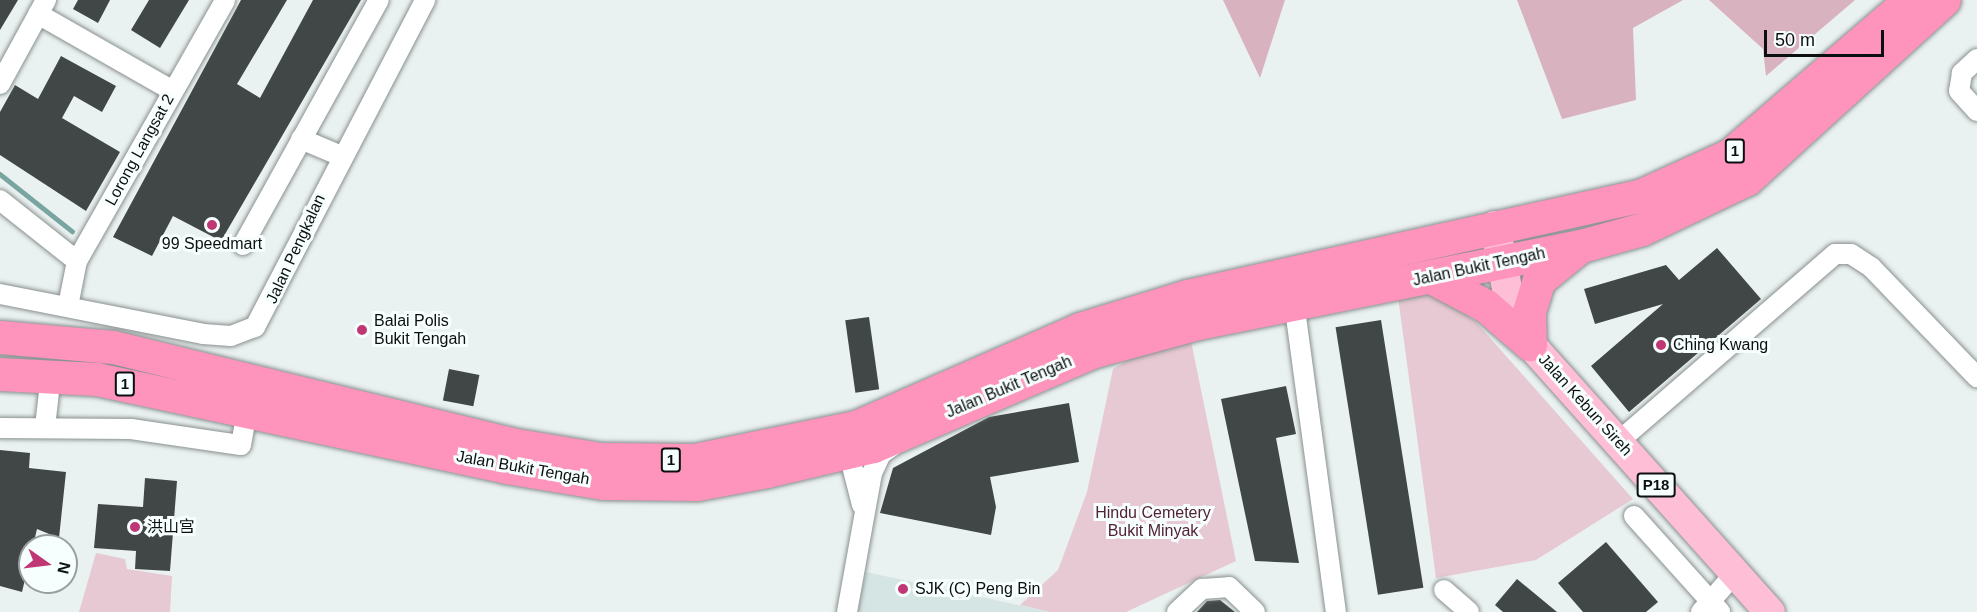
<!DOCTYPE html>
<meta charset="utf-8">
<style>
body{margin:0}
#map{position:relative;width:1977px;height:612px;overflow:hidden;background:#eaf2f1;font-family:Helvetica,"Noto Sans SC",sans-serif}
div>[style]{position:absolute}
.built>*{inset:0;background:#d4e5e3}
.green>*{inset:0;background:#e6c9d2}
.forest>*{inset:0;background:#d9b2bf}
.stream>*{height:4.5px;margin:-2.25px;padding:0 2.25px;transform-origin:2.25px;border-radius:2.25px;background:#79a5a1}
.building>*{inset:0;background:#414747;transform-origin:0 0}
.roads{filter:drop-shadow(0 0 2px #89908f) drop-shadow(0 0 2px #89908f)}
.street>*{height:20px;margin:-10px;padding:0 10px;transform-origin:10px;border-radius:10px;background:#fff}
.primary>*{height:30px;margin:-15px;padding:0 15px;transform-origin:15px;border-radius:15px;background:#febed6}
.highway>*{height:33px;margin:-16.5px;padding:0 16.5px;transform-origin:16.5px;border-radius:16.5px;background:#fe93bb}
.dots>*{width:16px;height:16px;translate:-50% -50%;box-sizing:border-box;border:3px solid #f7fffe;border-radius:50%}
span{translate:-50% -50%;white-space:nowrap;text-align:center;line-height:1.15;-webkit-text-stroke:6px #f7fffe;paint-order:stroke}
.shield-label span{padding:2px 4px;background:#f7fffe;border:2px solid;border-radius:4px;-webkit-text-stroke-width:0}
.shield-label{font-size:15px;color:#0c0f0f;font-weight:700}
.street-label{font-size:16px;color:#0c0f0f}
.poi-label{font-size:16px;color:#0c0f0f}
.left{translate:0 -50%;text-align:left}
.park-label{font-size:16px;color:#542236}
.north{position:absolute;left:18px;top:534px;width:60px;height:60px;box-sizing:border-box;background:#f7fffe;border:2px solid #999f9e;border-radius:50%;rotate:104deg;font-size:16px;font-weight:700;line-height:24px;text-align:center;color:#0c0f0f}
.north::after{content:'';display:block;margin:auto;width:21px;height:27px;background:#bf3775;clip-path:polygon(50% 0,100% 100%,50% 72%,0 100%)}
.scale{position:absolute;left:1764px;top:30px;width:120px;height:27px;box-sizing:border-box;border:3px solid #0c0f0f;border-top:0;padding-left:8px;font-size:18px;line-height:21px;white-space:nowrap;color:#0c0f0f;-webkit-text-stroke:4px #f7fffe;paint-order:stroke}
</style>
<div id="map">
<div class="built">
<i style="clip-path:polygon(866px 572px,1050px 612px,857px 612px)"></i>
</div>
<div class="green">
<i style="clip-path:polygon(1430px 292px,1475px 321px,1633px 499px,1536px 560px,1436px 578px,1398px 297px)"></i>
<i style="clip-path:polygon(1190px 336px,1236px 561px,1126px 612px,1050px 612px,1020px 605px,1058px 570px,1087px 492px,1113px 369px,1154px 344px)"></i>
<i style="clip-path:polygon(96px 553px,125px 559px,127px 569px,172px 576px,170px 612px,79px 612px)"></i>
</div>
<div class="forest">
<i style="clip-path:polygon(1223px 0,1285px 0,1260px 78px)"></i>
<i style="clip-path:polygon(1517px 0,1683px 0,1633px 28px,1636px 100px,1562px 119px)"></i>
<i style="clip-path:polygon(1709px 0,1855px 0,1766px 76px,1763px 49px)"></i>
</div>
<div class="stream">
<i style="left:0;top:174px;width:92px;rotate:38.4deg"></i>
</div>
<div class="building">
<i style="clip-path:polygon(0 0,18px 0,0 30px)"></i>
<i style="clip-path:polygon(78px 0,110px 0,98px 23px,73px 9px)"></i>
<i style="clip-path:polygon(149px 0,189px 0,160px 48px,131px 30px)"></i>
<i style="clip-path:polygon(241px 0,287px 0,237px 84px,260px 98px,313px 0,361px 0,221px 241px,173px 216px,152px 256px,113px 237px)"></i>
<i style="clip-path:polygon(61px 56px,116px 86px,102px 112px,74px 96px,62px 118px,120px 152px,86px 211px,0 155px,0 112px,15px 85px,38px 99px)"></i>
<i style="clip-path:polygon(1717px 248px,1761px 299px,1629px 412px,1591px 366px,1663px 304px,1595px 324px,1584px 289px,1666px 265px,1679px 280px)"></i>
<i style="left:869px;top:317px;width:73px;height:24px;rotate:82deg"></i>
<i style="left:1381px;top:320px;width:271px;height:46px;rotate:81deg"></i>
<i style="left:449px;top:369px;width:31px;height:32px;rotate:11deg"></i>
<i style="clip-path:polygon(1286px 386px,1296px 434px,1276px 438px,1299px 563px,1255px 561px,1221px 399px)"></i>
<i style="clip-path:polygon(1069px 403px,1079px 462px,990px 477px,996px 507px,991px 535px,880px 513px,893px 468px,989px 417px)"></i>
<i style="clip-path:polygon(0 450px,30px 453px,29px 468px,66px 472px,59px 538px,37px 529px,22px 592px,0 586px)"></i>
<i style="clip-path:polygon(145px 478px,177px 481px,170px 571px,135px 569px,136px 551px,94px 548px,98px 504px,143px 507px)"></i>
<i style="clip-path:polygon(1606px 542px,1658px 602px,1646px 612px,1583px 612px,1558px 583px)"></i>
<i style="clip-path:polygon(1517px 579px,1557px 612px,1503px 612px,1495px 605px)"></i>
<i style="clip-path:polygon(1220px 600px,1235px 612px,1197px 612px,1207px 601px)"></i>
</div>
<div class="roads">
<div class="street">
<i style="left:38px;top:14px;width:155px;rotate:29.7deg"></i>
<i style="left:1977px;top:59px;width:21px;rotate:137deg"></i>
<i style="left:1962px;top:73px;width:18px;rotate:99deg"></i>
<i style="left:1959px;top:91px;width:27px;rotate:48deg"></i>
<i style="left:0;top:84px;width:96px;rotate:-61.3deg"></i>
<i style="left:301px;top:139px;width:43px;rotate:23deg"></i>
<i style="left:0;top:200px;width:98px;rotate:38.4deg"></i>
<i style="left:243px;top:245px;width:280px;rotate:-61deg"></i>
<i style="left:0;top:294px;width:207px;rotate:11.1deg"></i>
<i style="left:203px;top:334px;width:28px;rotate:4deg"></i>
<i style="left:231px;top:336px;width:26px;rotate:-21deg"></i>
<i style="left:255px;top:327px;width:369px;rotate:-62.5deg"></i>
<i style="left:1294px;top:302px;width:313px;rotate:82.3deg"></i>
<i style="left:68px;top:306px;width:46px;rotate:-78.7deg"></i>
<i style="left:77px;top:261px;width:300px;rotate:-60.4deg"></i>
<i style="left:45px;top:427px;width:53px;rotate:-83.5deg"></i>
<i style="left:0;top:428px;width:131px;rotate:0.4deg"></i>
<i style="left:131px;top:429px;width:111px;rotate:8.3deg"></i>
<i style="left:241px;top:445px;width:36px;rotate:-80deg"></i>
<i style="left:1618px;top:442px;width:287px;rotate:-40.9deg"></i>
<i style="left:1835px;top:254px;width:16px"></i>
<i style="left:1851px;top:254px;width:24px;rotate:33deg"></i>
<i style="left:1871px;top:267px;width:153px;rotate:46.1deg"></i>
<i style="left:834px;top:457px;width:18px;rotate:16deg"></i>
<i style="left:851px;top:462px;width:44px;rotate:75.7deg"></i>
<i style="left:1634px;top:516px;width:129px;rotate:48.1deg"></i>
<i style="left:1444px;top:590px;width:33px;rotate:41deg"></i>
<i style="left:847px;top:612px;width:141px;rotate:-79.8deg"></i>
<i style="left:872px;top:473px;width:21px;rotate:-65deg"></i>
<i style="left:881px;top:454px;width:16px;rotate:-35deg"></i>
<i style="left:1177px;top:612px;width:34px;rotate:-43deg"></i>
<i style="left:1202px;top:589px;width:27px;rotate:-4deg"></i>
<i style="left:1229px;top:587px;width:36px;rotate:44deg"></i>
<i style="left:1701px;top:612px;width:52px;rotate:-48.9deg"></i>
</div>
<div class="primary">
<i style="left:1495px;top:226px;width:79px;rotate:79.1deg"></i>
<i style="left:1510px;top:304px;width:45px;rotate:63.4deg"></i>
<i style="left:1530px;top:344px;width:360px;rotate:48.2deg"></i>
</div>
<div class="highway">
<i style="left:1431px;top:277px;width:62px;rotate:27.8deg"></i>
<i style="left:1486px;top:306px;width:58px;rotate:40.8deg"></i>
<i style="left:0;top:337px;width:113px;rotate:5.1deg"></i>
<i style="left:113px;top:347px;width:409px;rotate:13.7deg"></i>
<i style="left:510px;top:444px;width:91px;rotate:9.5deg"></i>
<i style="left:600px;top:459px;width:95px;rotate:0.6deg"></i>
<i style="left:695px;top:460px;width:164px;rotate:-11.6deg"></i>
<i style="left:856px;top:427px;width:244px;rotate:-23.6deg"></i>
<i style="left:1080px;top:329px;width:112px;rotate:-17.1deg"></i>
<i style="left:1187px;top:296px;width:466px;rotate:-12.5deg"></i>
<i style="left:1642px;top:195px;width:97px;rotate:-24.4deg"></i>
<i style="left:1730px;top:155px;width:238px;rotate:-40.7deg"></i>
<i style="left:1530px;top:344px;width:32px;rotate:-92deg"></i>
<i style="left:1529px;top:312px;width:34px;rotate:-73deg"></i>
<i style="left:1539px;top:280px;width:49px;rotate:-39.2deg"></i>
<i style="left:0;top:374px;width:97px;rotate:3deg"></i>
<i style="left:97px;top:379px;width:418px;rotate:12.1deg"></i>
<i style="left:506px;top:467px;width:98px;rotate:9.4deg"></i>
<i style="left:603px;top:483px;width:94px;rotate:0.6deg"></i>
<i style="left:697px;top:484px;width:71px;rotate:-10.5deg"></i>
<i style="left:767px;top:471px;width:109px;rotate:-13.3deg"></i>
<i style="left:873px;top:446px;width:237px;rotate:-23.3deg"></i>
<i style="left:1091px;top:352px;width:111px;rotate:-15.2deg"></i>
<i style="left:1198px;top:323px;width:391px;rotate:-11.4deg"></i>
<i style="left:1581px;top:246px;width:63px;rotate:-15.6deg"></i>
<i style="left:1642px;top:229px;width:116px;rotate:-25.5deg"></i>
<i style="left:1747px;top:179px;width:266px;rotate:-42.3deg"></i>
</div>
</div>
<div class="dots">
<i style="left:212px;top:225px;background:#bf3775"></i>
<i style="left:362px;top:330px;background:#bf3775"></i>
<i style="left:1661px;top:345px;background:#bf3775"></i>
<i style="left:135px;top:527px;background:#bf3775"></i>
<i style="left:903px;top:589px;background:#bf3775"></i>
</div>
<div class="shield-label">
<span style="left:1735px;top:151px">1</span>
<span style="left:125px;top:384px">1</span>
<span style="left:671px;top:460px">1</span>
<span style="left:1656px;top:485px">P18</span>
</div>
<div class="street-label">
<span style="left:140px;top:150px;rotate:-61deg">Lorong Langsat 2</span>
<span style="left:296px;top:249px;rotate:-65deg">Jalan Pengkalan</span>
<span style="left:1479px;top:267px;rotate:-12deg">Jalan Bukit Tengah</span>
<span style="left:1009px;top:387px;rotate:-23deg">Jalan Bukit Tengah</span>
<span style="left:1585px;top:405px;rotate:48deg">Jalan Kebun Sireh</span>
<span style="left:523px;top:468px;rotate:10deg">Jalan Bukit Tengah</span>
</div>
<div class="poi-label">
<span style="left:212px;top:244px">99 Speedmart</span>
<span class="left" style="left:374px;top:330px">Balai Polis<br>Bukit Tengah</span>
<span class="left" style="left:1673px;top:345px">Ching Kwang</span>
<span class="left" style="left:147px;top:527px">洪山宫</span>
<span class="left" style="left:915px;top:589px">SJK (C) Peng Bin</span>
</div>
<div class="park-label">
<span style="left:1153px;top:522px">Hindu Cemetery<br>Bukit Minyak</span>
</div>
<div class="north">N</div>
<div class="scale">50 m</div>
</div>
